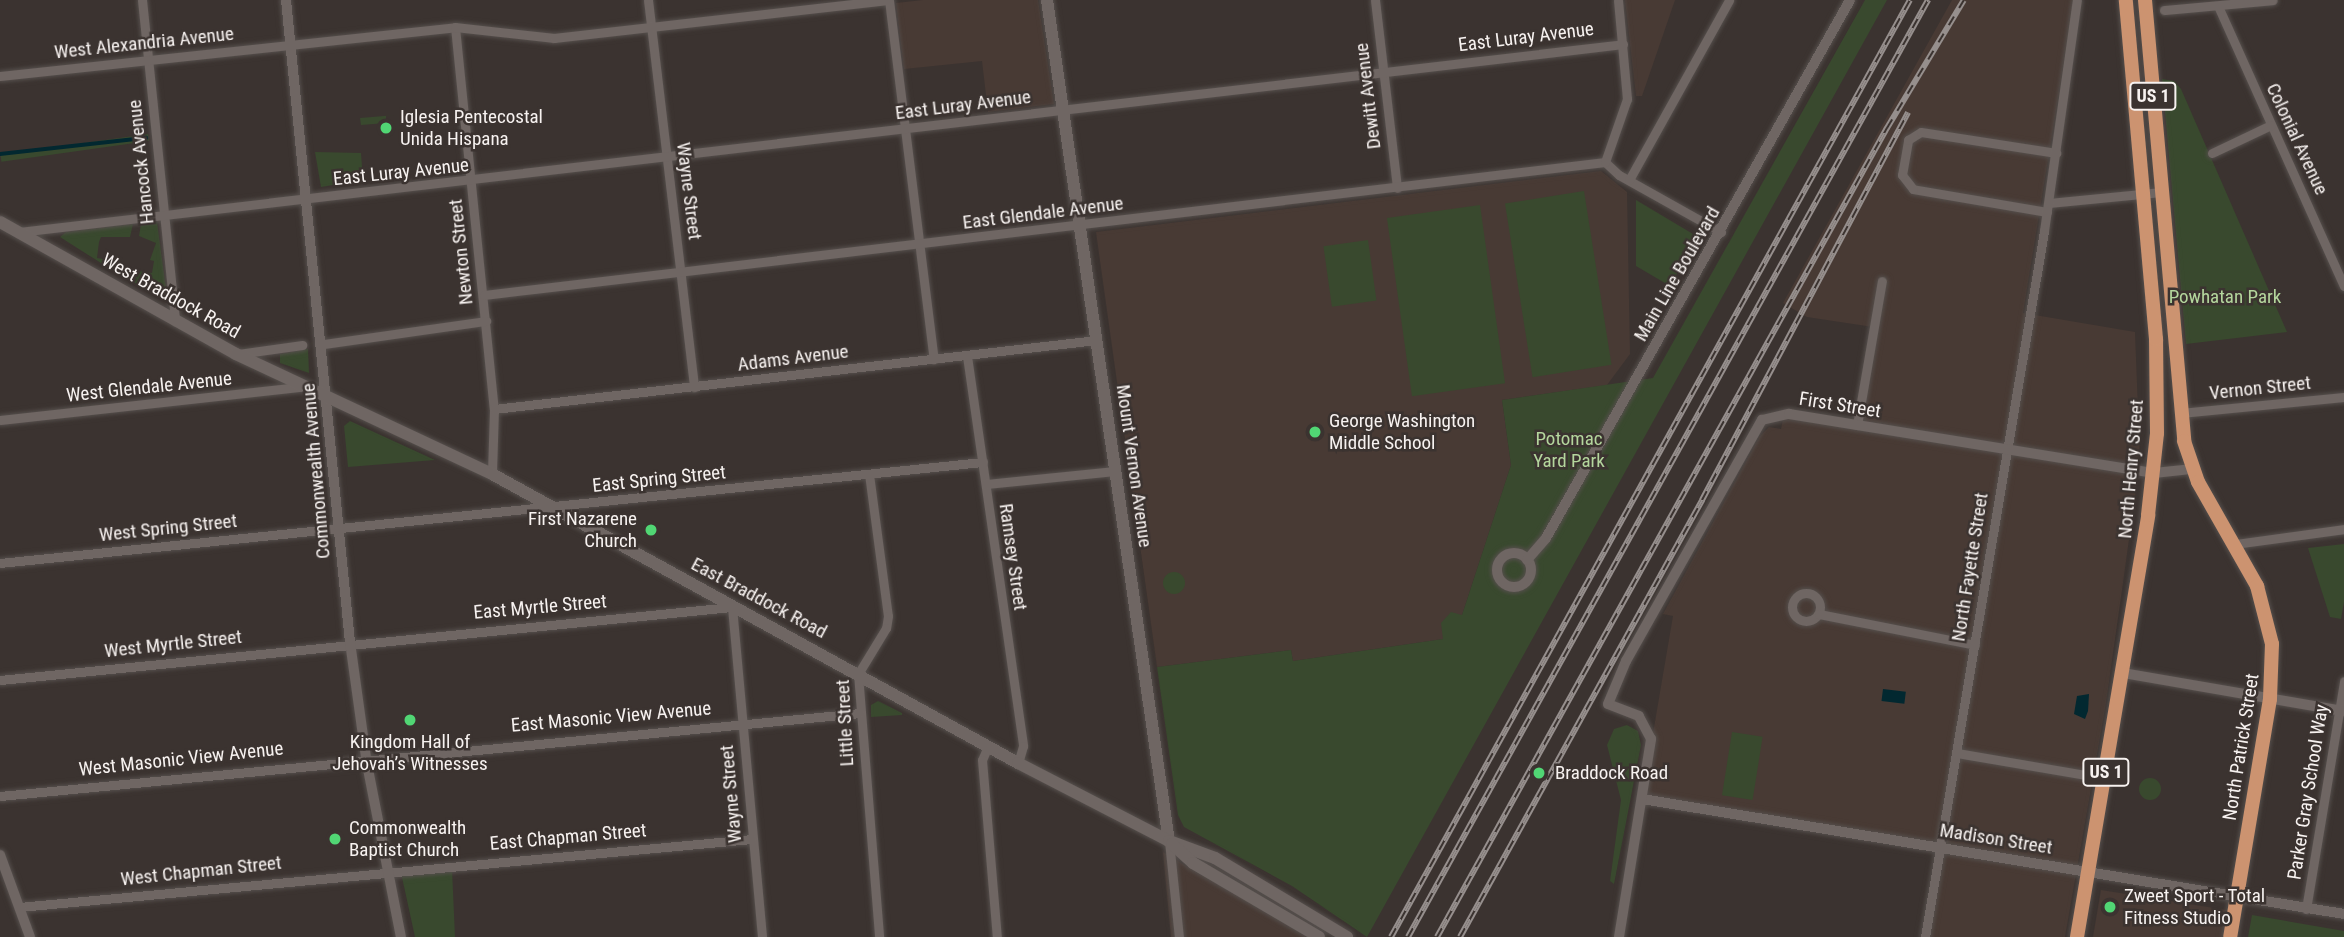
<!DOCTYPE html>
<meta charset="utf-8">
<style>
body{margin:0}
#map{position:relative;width:2344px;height:937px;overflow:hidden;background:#3b3330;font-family:"Roboto Condensed",sans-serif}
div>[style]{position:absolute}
.built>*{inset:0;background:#483a34}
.green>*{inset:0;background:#39492e;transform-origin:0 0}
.round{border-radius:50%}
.water>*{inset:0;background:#022830;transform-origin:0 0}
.stream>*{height:3.5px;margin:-1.75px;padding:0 1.75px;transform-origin:1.75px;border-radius:1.75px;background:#022830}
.roads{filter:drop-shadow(0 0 2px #554f4c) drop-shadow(0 0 2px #554f4c)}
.minor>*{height:9px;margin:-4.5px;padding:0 4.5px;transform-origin:4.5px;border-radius:4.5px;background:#6f6663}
.minor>.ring{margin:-4.5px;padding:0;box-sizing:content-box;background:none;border:9px solid #6f6663;border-radius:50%}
.tertiary>*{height:10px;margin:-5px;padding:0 5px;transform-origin:5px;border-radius:5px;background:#6f6663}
.tertiary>.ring{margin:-5px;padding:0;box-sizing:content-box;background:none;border:10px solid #6f6663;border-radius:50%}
.secondary>*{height:12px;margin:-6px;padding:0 6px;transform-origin:6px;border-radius:6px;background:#6f6663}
.trunk>*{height:14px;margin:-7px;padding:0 7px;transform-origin:7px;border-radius:7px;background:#cc9370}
.rail>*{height:6px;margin-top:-3px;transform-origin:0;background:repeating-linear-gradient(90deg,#3b3330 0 10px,#968f8d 0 20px);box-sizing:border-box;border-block:2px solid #968f8d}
.dots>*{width:19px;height:19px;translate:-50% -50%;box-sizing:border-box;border:4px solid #3b3330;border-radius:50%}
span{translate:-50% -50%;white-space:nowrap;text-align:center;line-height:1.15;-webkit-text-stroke:5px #3b3330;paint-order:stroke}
.shield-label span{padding:2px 5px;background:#3b3330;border:2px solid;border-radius:5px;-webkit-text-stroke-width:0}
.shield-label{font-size:18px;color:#f7f2f0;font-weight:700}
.street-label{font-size:19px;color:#f7f2f0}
.poi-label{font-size:19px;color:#f7f2f0}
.left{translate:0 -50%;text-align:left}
.right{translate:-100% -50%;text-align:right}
.park-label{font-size:19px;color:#b4d69d}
</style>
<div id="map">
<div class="built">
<i style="clip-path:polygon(923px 0,1038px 0,1054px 104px,988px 112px,982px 61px,904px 69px,896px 3px)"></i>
<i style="clip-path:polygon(1625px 0,1675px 0,1642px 96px,1636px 96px)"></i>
<i style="clip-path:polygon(1952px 0,2074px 0,2023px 313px,2135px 332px,2140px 462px,2106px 703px,2065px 937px,1925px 937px,1940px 847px,1642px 798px,1673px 616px,1663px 614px,1760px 436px,1769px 427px,1781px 429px,1784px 414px,1856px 425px,1873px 327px,1807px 317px,1783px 303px)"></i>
<i style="clip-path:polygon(1601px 171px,1627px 192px,1630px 354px,1607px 385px,1502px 400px,1511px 465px,1462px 615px,1443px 639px,1293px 661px,1291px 650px,1157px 667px,1096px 232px)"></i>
<i style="clip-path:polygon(1163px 852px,1196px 872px,1315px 937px,1171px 937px)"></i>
<i style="clip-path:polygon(2101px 890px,2233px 911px,2229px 937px,2093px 937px)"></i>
</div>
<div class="green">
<i style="clip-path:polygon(1865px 0,1887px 0,1367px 937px,1292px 886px,1184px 827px,1178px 815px,1157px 667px,1291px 650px,1293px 661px,1443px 639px,1441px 623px,1451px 612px,1462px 615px,1511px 465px,1502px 400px,1653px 378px)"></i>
<i style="clip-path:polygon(2162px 79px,2174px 81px,2181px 89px,2287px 332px,2186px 344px)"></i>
<i style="clip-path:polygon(396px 115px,386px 116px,386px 123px,361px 125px,360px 118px)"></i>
<i style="left:148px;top:134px;width:7px;height:149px;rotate:82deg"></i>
<i style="clip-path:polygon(315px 152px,361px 153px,363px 180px,321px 187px)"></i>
<i style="left:1584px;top:191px;width:176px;height:80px;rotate:81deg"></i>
<i style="clip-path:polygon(1636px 200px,1698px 237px,1670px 286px,1636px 266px)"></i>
<i style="left:1480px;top:205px;width:180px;height:94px;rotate:82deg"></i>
<i style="clip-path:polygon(157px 222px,166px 288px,156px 294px,133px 282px,138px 271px,152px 273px,154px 261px,150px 260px,156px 243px,139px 236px,141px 224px)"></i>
<i style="clip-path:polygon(133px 224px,130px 237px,101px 237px,99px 242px,97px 258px,120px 262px,115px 272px,60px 237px,66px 232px)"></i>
<i style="left:1368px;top:240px;width:61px;height:45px;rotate:82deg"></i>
<i style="clip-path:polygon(308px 349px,309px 373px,280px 363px,280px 354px)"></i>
<i style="clip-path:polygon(350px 421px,435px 460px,348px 467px,344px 426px)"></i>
<i style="clip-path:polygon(2344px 544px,2344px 602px,2341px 619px,2330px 617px,2308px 548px)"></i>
<i class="round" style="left:1163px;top:572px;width:22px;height:22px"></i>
<i style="clip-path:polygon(878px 701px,902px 713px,902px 715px,871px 717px,871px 705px)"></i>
<i style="clip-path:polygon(1627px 725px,1638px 731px,1641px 745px,1614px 884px,1610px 881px,1621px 800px,1607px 745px,1614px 729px)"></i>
<i style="left:1732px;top:732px;width:31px;height:64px;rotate:9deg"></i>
<i class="round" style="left:2139px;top:778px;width:22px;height:22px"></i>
<i style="clip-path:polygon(452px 869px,455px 937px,415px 937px,401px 873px)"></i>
<i style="clip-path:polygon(2252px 915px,2344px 931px,2344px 937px,2248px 937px)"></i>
</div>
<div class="water">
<i style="left:1883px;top:689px;width:23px;height:12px;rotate:7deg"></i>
<i style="clip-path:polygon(2089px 694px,2088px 711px,2085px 719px,2074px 714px,2077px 696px)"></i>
</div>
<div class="stream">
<i style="left:0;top:154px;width:147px;rotate:-6.3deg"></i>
</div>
<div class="roads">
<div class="minor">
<i style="left:142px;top:0;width:323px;rotate:84.1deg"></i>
<i style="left:648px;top:0;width:390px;rotate:83.2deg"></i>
<i style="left:889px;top:0;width:362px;rotate:82.9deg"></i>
<i style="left:1375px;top:0;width:189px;rotate:83.3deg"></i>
<i style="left:2218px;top:6px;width:307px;rotate:65.8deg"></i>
<i style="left:2164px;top:10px;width:109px;rotate:-5.2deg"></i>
<i style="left:455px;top:27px;width:384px;rotate:84.2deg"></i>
<i style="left:494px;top:409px;width:65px;rotate:91.8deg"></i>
<i style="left:0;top:76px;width:458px;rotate:-6.1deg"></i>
<i style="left:455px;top:27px;width:100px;rotate:6.3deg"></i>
<i style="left:554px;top:38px;width:336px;rotate:-6.5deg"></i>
<i style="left:2212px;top:153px;width:65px;rotate:-25.4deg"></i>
<i style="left:1605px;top:162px;width:19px;rotate:43deg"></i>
<i style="left:1619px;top:175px;width:117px;rotate:29.2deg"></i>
<i style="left:1629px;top:180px;width:206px;rotate:-60.9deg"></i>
<i style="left:2049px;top:203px;width:113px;rotate:-5.6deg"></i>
<i style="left:2047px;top:212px;width:136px;rotate:-170.3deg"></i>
<i style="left:1913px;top:189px;width:18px;rotate:-128deg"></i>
<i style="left:1902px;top:175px;width:36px;rotate:-80deg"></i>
<i style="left:1908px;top:140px;width:15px;rotate:-32deg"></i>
<i style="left:1921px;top:132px;width:137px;rotate:8.8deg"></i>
<i style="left:19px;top:232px;width:1615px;rotate:-6.68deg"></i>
<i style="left:484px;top:295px;width:1129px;rotate:-6.77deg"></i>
<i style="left:1605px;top:162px;width:67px;rotate:-70.8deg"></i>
<i style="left:1627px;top:99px;width:99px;rotate:-95.2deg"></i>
<i style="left:324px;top:344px;width:164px;rotate:-8.1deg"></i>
<i style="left:238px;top:354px;width:65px;rotate:-8deg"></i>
<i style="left:967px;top:356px;width:394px;rotate:81.8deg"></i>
<i style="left:1023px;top:746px;width:18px;rotate:106deg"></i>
<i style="left:494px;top:409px;width:607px;rotate:-6.53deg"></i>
<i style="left:2180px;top:413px;width:165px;rotate:-5.6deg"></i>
<i style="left:0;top:420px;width:303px;rotate:-6.3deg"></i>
<i style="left:1857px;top:425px;width:146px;rotate:-80.2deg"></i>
<i style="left:869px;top:474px;width:143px;rotate:82.4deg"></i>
<i style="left:888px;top:616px;width:12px;rotate:99deg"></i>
<i style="left:886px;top:628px;width:54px;rotate:121.3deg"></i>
<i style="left:858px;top:674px;width:264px;rotate:85.4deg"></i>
<i style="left:986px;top:484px;width:130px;rotate:-5.8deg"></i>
<i style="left:2235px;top:544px;width:110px;rotate:-7.8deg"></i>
<i style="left:0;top:563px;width:988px;rotate:-5.87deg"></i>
<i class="ring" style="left:1792px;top:593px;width:19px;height:19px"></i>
<i style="left:1819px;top:614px;width:159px;rotate:11.2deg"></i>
<i style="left:0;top:680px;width:736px;rotate:-5.7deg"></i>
<i style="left:732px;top:607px;width:331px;rotate:84.8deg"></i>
<i style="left:988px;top:746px;width:15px;rotate:113deg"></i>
<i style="left:982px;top:760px;width:178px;rotate:85.2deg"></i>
<i style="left:1957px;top:753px;width:149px;rotate:9.7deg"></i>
<i style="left:0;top:796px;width:864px;rotate:-5.51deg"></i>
<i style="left:1169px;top:841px;width:97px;rotate:84.1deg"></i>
<i style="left:19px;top:907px;width:736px;rotate:-5.3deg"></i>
<i style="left:2306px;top:909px;width:231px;rotate:-80.5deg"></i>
<i style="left:1925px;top:937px;width:716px;rotate:-80.43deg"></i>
<i style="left:2044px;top:231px;width:233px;rotate:-81.9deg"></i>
</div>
<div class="tertiary">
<i style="left:286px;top:0;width:645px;rotate:84.31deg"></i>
<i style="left:350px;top:642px;width:123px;rotate:82.1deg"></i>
<i style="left:367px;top:764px;width:176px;rotate:78.9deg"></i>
<i class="ring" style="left:1497px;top:553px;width:24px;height:24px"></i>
<i style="left:1527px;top:560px;width:29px;rotate:-49deg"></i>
<i style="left:1546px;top:538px;width:618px;rotate:-60.53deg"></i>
<i style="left:2123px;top:673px;width:224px;rotate:9.8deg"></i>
<i style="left:1642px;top:799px;width:711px;rotate:9.3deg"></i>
<i style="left:0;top:855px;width:87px;rotate:69.9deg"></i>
<i style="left:1619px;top:937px;width:201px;rotate:-80.8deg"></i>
<i style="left:1651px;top:739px;width:26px;rotate:-118deg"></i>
<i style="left:1639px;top:716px;width:33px;rotate:-159deg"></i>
<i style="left:1608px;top:704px;width:47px;rotate:-67.3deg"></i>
<i style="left:1626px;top:661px;width:277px;rotate:-60.6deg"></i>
<i style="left:1762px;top:420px;width:28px;rotate:-13deg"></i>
<i style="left:1789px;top:414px;width:370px;rotate:9.2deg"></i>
<i style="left:2154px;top:473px;width:37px;rotate:-6deg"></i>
</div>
<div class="secondary">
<i style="left:1047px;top:0;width:850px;rotate:81.75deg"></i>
<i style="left:0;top:222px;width:270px;rotate:29.2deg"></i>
<i style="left:236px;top:354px;width:283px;rotate:25.1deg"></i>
<i style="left:492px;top:474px;width:600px;rotate:28.79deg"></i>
<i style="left:1018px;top:763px;width:170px;rotate:27.3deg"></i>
<i style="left:1169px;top:841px;width:49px;rotate:20.3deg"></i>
<i style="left:1215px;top:858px;width:154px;rotate:30.9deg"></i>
<i style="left:1172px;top:844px;width:28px;rotate:42deg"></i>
<i style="left:1193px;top:863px;width:146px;rotate:30.4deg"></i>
</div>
<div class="trunk">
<i style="left:2145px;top:0;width:443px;rotate:84.9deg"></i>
<i style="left:2184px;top:441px;width:43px;rotate:71.1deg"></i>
<i style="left:2198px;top:482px;width:120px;rotate:60.4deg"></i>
<i style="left:2257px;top:586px;width:60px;rotate:75.5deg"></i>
<i style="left:2272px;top:644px;width:55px;rotate:92.1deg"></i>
<i style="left:2270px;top:699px;width:241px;rotate:99.5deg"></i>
<i style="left:2077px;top:937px;width:428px;rotate:-80.4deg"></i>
<i style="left:2148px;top:515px;width:82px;rotate:-83.7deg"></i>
<i style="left:2157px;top:433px;width:94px;rotate:-90.6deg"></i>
<i style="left:2156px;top:339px;width:340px;rotate:-95.1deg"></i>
</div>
</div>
<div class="rail">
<i style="left:1391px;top:937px;width:1071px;rotate:-61.02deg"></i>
<i style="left:1408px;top:937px;width:1072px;rotate:-60.97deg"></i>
<i style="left:1437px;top:937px;width:926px;rotate:-60.92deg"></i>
<i style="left:1887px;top:128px;width:149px;rotate:-59deg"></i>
<i style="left:1460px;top:937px;width:500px;rotate:-61deg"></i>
<i style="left:1702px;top:500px;width:439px;rotate:-62deg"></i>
</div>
<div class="dots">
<i style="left:386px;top:128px;background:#51d674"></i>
<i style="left:1315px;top:432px;background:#51d674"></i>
<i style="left:651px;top:530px;background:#51d674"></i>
<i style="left:410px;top:720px;background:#51d674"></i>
<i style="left:1539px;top:773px;background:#51d674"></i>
<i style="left:335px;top:839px;background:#51d674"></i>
<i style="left:2110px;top:907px;background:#51d674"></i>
</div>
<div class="shield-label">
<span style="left:2153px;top:96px">US 1</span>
<span style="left:2106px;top:772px">US 1</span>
</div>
<div class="street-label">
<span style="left:1526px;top:37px;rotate:-7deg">East Luray Avenue</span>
<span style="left:144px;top:43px;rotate:-6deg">West Alexandria Avenue</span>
<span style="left:1368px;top:96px;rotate:-97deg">Dewitt Avenue</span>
<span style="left:963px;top:105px;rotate:-7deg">East Luray Avenue</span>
<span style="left:2297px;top:139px;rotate:65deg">Colonial Avenue</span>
<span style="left:141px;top:162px;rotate:-96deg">Hancock Avenue</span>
<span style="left:401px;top:172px;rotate:-6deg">East Luray Avenue</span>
<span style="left:689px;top:191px;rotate:83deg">Wayne Street</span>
<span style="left:1043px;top:213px;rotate:-7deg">East Glendale Avenue</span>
<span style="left:461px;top:252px;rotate:-96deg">Newton Street</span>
<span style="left:1677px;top:274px;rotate:-60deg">Main Line Boulevard</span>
<span style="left:171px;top:296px;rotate:29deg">West Braddock Road</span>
<span style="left:793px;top:358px;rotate:-7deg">Adams Avenue</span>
<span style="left:149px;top:387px;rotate:-6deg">West Glendale Avenue</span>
<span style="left:2260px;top:388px;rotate:-6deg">Vernon Street</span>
<span style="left:1840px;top:405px;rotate:9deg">First Street</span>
<span style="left:1134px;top:466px;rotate:82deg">Mount Vernon Avenue</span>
<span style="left:2131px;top:469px;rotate:-85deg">North Henry Street</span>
<span style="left:316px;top:471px;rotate:-95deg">Commonwealth Avenue</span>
<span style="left:659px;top:479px;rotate:-6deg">East Spring Street</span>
<span style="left:168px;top:528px;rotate:-6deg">West Spring Street</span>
<span style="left:1013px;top:557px;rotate:82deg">Ramsey Street</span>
<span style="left:1970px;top:567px;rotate:-81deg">North Fayette Street</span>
<span style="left:759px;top:598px;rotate:28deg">East Braddock Road</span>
<span style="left:540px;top:607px;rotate:-5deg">East Myrtle Street</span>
<span style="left:173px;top:644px;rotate:-6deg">West Myrtle Street</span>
<span style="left:611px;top:717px;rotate:-5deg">East Masonic View Avenue</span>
<span style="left:845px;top:723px;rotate:-93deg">Little Street</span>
<span style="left:2241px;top:747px;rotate:-81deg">North Patrick Street</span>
<span style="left:181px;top:759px;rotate:-6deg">West Masonic View Avenue</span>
<span style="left:2308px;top:792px;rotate:-81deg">Parker Gray School Way</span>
<span style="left:731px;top:794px;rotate:-95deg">Wayne Street</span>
<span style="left:568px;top:837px;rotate:-5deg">East Chapman Street</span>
<span style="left:1996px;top:839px;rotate:9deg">Madison Street</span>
<span style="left:201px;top:871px;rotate:-6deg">West Chapman Street</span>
</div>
<div class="poi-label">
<span class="left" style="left:400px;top:128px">Iglesia Pentecostal<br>Unida Hispana</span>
<span class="left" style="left:1329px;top:432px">George Washington<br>Middle School</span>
<span class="right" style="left:637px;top:530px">First Nazarene<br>Church</span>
<span style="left:410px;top:753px">Kingdom Hall of<br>Jehovah’s Witnesses</span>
<span class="left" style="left:1555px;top:773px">Braddock Road</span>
<span class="left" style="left:349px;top:839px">Commonwealth<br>Baptist Church</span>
<span class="left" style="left:2124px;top:907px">Zweet Sport - Total<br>Fitness Studio</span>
</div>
<div class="park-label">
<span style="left:2225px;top:297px">Powhatan Park</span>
<span style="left:1569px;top:450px">Potomac<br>Yard Park</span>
</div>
</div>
